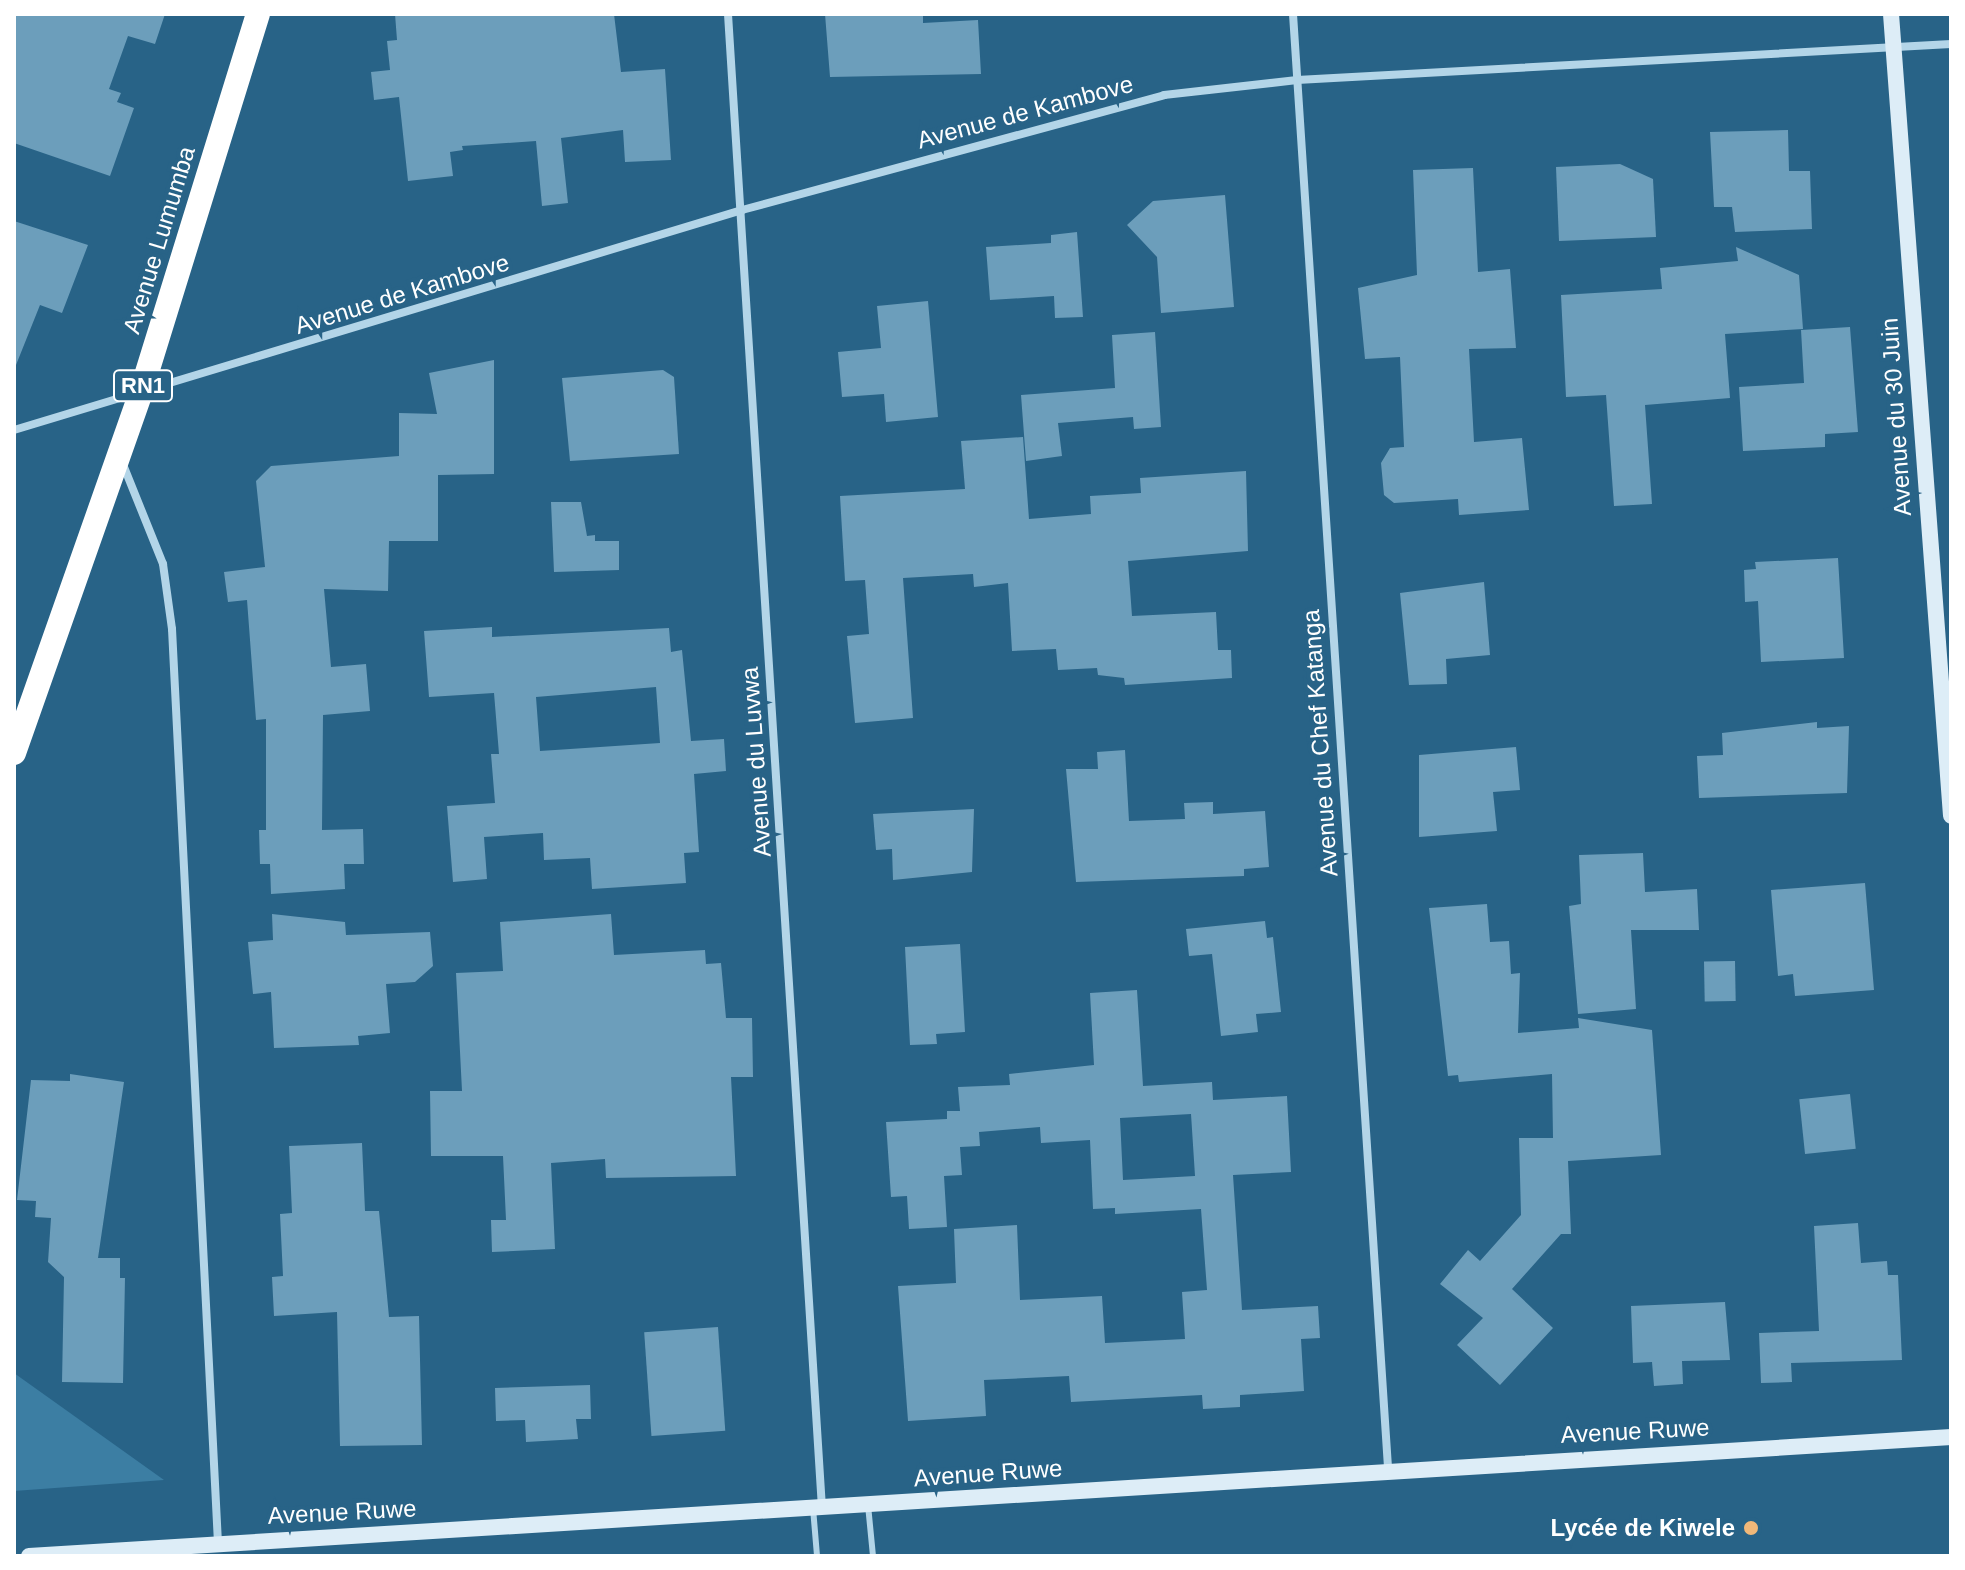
<!DOCTYPE html>
<meta charset="utf-8">
<style>
body{margin:0}
#map{position:relative;width:1965px;height:1570px;overflow:hidden;background:#286387;font-family:Helvetica,sans-serif}
div>[style]{position:absolute}
.green>*{inset:0;background:#3c7ea3}
.building>*{inset:0;background:#6c9ebb;transform-origin:0 0}
.lane>*{height:6px;margin:-3px;padding:0 3px;transform-origin:3px;border-radius:3px;background:#b3d5e8}
.street>*{height:8px;margin:-4px;padding:0 4px;transform-origin:4px;border-radius:4px;background:#b3d5e8}
.secondary>*{height:16px;margin:-8px;padding:0 8px;transform-origin:8px;border-radius:8px;background:#ddedf7}
.highway>*{height:24px;margin:-12px;padding:0 12px;transform-origin:12px;border-radius:12px;background:#fff}
.dots>*{width:22px;height:22px;translate:-50% -50%;box-sizing:border-box;border:4px solid #286387;border-radius:50%}
span{translate:-50% -50%;white-space:nowrap;text-align:center;line-height:1.15;-webkit-text-stroke:8px #286387;paint-order:stroke}
.shield-label span{padding:2px 6px;background:#286387;border:2px solid;border-radius:6px;-webkit-text-stroke-width:0}
.shield-label{font-size:22px;color:#fff;font-weight:700}
.street-label{font-size:24px;color:#fff}
.poi-label{font-size:24px;color:#fff;font-weight:700}
.right{translate:-100% -50%;text-align:right}
.frame{position:absolute;inset:0;border:16px solid #fff;pointer-events:none}
</style>
<div id="map">
<div class="green">
<i style="clip-path:polygon(14px 1373px,164px 1480px,14px 1491px)"></i>
</div>
<div class="building">
<i style="clip-path:polygon(14px 14px,165px 14px,155px 44px,128px 36px,109px 89px,121px 93px,117px 102px,134px 108px,110px 176px,14px 143px)"></i>
<i style="clip-path:polygon(395px 14px,614px 14px,621px 72px,665px 69px,671px 160px,625px 162px,623px 130px,561px 138px,568px 203px,542px 206px,536px 141px,462px 146px,463px 150px,450px 152px,453px 176px,408px 181px,399px 97px,374px 100px,371px 72px,390px 70px,387px 41px,397px 40px)"></i>
<i style="clip-path:polygon(825px 14px,923px 14px,923px 23px,978px 20px,981px 74px,830px 77px)"></i>
<i style="clip-path:polygon(1788px 130px,1789px 171px,1810px 171px,1812px 229px,1735px 232px,1732px 207px,1714px 207px,1710px 132px)"></i>
<i style="clip-path:polygon(1620px 164px,1653px 179px,1656px 237px,1559px 241px,1556px 167px)"></i>
<i style="clip-path:polygon(1473px 168px,1478px 272px,1510px 269px,1516px 348px,1469px 349px,1474px 442px,1522px 438px,1529px 510px,1459px 515px,1458px 499px,1394px 503px,1384px 495px,1381px 463px,1390px 448px,1404px 447px,1400px 357px,1365px 359px,1358px 288px,1417px 275px,1413px 170px)"></i>
<i style="clip-path:polygon(1225px 195px,1234px 307px,1161px 313px,1157px 257px,1127px 225px,1153px 201px)"></i>
<i style="clip-path:polygon(14px 221px,88px 245px,62px 313px,40px 305px,16px 365px)"></i>
<i style="clip-path:polygon(1077px 232px,1083px 317px,1055px 318px,1054px 296px,990px 300px,986px 247px,1051px 243px,1051px 235px)"></i>
<i style="clip-path:polygon(1736px 247px,1799px 275px,1803px 329px,1725px 334px,1730px 398px,1645px 405px,1652px 504px,1614px 506px,1606px 395px,1566px 397px,1561px 295px,1662px 289px,1660px 268px,1738px 261px)"></i>
<i style="clip-path:polygon(928px 301px,938px 417px,886px 422px,884px 394px,842px 397px,838px 352px,881px 348px,877px 306px)"></i>
<i style="clip-path:polygon(1850px 327px,1858px 432px,1825px 434px,1825px 447px,1743px 451px,1739px 387px,1804px 383px,1801px 330px)"></i>
<i style="clip-path:polygon(1155px 332px,1161px 427px,1134px 429px,1133px 417px,1058px 423px,1062px 456px,1026px 461px,1021px 395px,1115px 388px,1112px 335px)"></i>
<i style="clip-path:polygon(494px 360px,494px 474px,438px 475px,438px 541px,389px 541px,388px 591px,324px 589px,331px 667px,366px 664px,370px 711px,323px 715px,322px 830px,363px 829px,364px 864px,344px 864px,345px 889px,271px 894px,270px 864px,260px 864px,259px 830px,266px 830px,266px 719px,256px 720px,247px 600px,228px 602px,224px 572px,265px 567px,256px 481px,271px 466px,399px 456px,399px 413px,437px 414px,429px 373px)"></i>
<i style="clip-path:polygon(663px 370px,674px 377px,679px 454px,570px 461px,562px 378px)"></i>
<i style="clip-path:polygon(1023px 437px,1029px 519px,1091px 514px,1090px 496px,1141px 493px,1140px 478px,1246px 471px,1248px 551px,1128px 561px,1132px 616px,1216px 612px,1218px 650px,1231px 650px,1232px 678px,1125px 685px,1124px 678px,1098px 675px,1097px 668px,1058px 670px,1056px 649px,1012px 651px,1008px 583px,974px 587px,973px 574px,903px 578px,913px 718px,855px 723px,847px 636px,869px 634px,865px 580px,845px 581px,840px 496px,965px 489px,961px 441px)"></i>
<i style="clip-path:polygon(551px 502px,581px 502px,587px 536px,595px 535px,595px 541px,619px 541px,619px 570px,554px 572px)"></i>
<i style="clip-path:polygon(1838px 558px,1844px 658px,1761px 662px,1758px 601px,1745px 602px,1744px 570px,1756px 569px,1755px 562px)"></i>
<i style="clip-path:polygon(1484px 582px,1490px 655px,1446px 659px,1447px 684px,1409px 685px,1400px 593px)"></i>
<i style="clip-path:polygon(evenodd,492px 627px,492px 637px,669px 628px,671px 652px,682px 650px,691px 741px,724px 739px,726px 771px,694px 774px,699px 852px,684px 853px,686px 883px,592px 889px,590px 858px,544px 860px,543px 833px,484px 837px,487px 879px,453px 882px,447px 806px,495px 803px,491px 754px,499px 754px,494px 693px,429px 697px,424px 631px,492px 627px,656px 687px,660px 743px,540px 751px,536px 697px,656px 687px)"></i>
<i style="clip-path:polygon(1817px 722px,1817px 728px,1849px 726px,1847px 793px,1699px 798px,1697px 756px,1723px 755px,1722px 733px)"></i>
<i style="clip-path:polygon(1516px 747px,1520px 790px,1493px 792px,1497px 831px,1419px 837px,1419px 755px)"></i>
<i style="clip-path:polygon(1125px 750px,1129px 821px,1185px 819px,1184px 803px,1213px 802px,1213px 814px,1265px 811px,1269px 867px,1244px 869px,1244px 876px,1076px 882px,1066px 769px,1098px 769px,1097px 752px)"></i>
<i style="clip-path:polygon(974px 809px,972px 872px,893px 880px,892px 849px,876px 850px,873px 814px)"></i>
<i style="clip-path:polygon(1643px 853px,1645px 892px,1697px 889px,1699px 930px,1631px 930px,1636px 1009px,1578px 1014px,1569px 906px,1581px 904px,1579px 855px)"></i>
<i style="clip-path:polygon(1865px 883px,1874px 990px,1795px 996px,1793px 974px,1778px 976px,1771px 890px)"></i>
<i style="clip-path:polygon(1487px 904px,1490px 942px,1509px 941px,1511px 974px,1520px 973px,1518px 1033px,1579px 1028px,1578px 1018px,1652px 1030px,1661px 1155px,1568px 1161px,1571px 1234px,1561px 1234px,1512px 1289px,1553px 1328px,1500px 1385px,1457px 1345px,1483px 1318px,1440px 1284px,1468px 1250px,1480px 1261px,1521px 1215px,1519px 1138px,1553px 1138px,1552px 1074px,1459px 1082px,1458px 1075px,1448px 1076px,1429px 908px)"></i>
<i style="clip-path:polygon(272px 914px,345px 922px,346px 935px,430px 932px,433px 966px,415px 982px,386px 984px,390px 1033px,358px 1036px,359px 1045px,274px 1048px,271px 992px,253px 994px,248px 942px,273px 940px)"></i>
<i style="clip-path:polygon(611px 914px,614px 955px,705px 950px,706px 964px,721px 963px,726px 1018px,752px 1018px,753px 1077px,731px 1077px,736px 1176px,606px 1178px,605px 1159px,551px 1163px,555px 1249px,492px 1252px,491px 1220px,506px 1220px,503px 1156px,431px 1156px,430px 1091px,462px 1091px,456px 973px,503px 971px,500px 922px)"></i>
<i style="clip-path:polygon(1265px 921px,1267px 938px,1273px 937px,1281px 1012px,1256px 1014px,1258px 1032px,1221px 1036px,1212px 954px,1189px 956px,1186px 929px)"></i>
<i style="clip-path:polygon(960px 944px,965px 1032px,936px 1034px,937px 1044px,910px 1045px,905px 947px)"></i>
<i style="left:1735px;top:961px;width:40px;height:31px;rotate:89deg"></i>
<i style="clip-path:polygon(evenodd,1137px 990px,1143px 1086px,1212px 1082px,1213px 1100px,1287px 1096px,1291px 1172px,1233px 1175px,1242px 1310px,1318px 1306px,1320px 1338px,1301px 1339px,1304px 1391px,1240px 1395px,1240px 1407px,1203px 1409px,1202px 1395px,1071px 1402px,1069px 1376px,984px 1380px,986px 1416px,908px 1421px,898px 1286px,956px 1283px,954px 1229px,1017px 1225px,1020px 1300px,1102px 1296px,1105px 1343px,1185px 1339px,1182px 1292px,1207px 1290px,1201px 1209px,1115px 1214px,1115px 1208px,1093px 1209px,1090px 1140px,1041px 1143px,1040px 1127px,979px 1132px,980px 1146px,960px 1147px,962px 1175px,944px 1176px,947px 1227px,909px 1229px,907px 1196px,891px 1197px,886px 1122px,947px 1119px,947px 1111px,960px 1111px,958px 1087px,1010px 1085px,1009px 1074px,1094px 1065px,1090px 993px,1137px 990px,1191px 1114px,1195px 1176px,1123px 1180px,1120px 1118px,1191px 1114px)"></i>
<i style="clip-path:polygon(70px 1074px,124px 1082px,98px 1258px,120px 1258px,120px 1278px,125px 1278px,123px 1383px,62px 1382px,64px 1277px,48px 1262px,51px 1218px,35px 1217px,36px 1201px,17px 1200px,31px 1080px,70px 1081px)"></i>
<i style="left:1850px;top:1094px;width:55px;height:51px;rotate:84deg"></i>
<i style="clip-path:polygon(362px 1143px,365px 1211px,379px 1211px,389px 1317px,419px 1316px,422px 1445px,340px 1446px,337px 1312px,274px 1316px,272px 1277px,283px 1276px,280px 1214px,292px 1213px,289px 1146px)"></i>
<i style="clip-path:polygon(1858px 1223px,1861px 1263px,1887px 1261px,1888px 1275px,1898px 1275px,1902px 1360px,1791px 1363px,1792px 1382px,1761px 1383px,1759px 1333px,1819px 1331px,1814px 1226px)"></i>
<i style="clip-path:polygon(1725px 1302px,1730px 1360px,1682px 1361px,1683px 1384px,1654px 1386px,1652px 1362px,1633px 1363px,1631px 1306px)"></i>
<i style="left:718px;top:1327px;width:104px;height:74px;rotate:86deg"></i>
<i style="clip-path:polygon(590px 1385px,591px 1419px,576px 1419px,578px 1439px,526px 1442px,525px 1420px,496px 1421px,495px 1388px)"></i>
</div>
<div class="lane">
<i style="left:868px;top:1505px;width:51px;rotate:84.4deg"></i>
<i style="left:813px;top:1508px;width:48px;rotate:85.2deg"></i>
</div>
<div class="street">
<i style="left:728px;top:14px;width:1496px;rotate:86.4deg"></i>
<i style="left:1293px;top:14px;width:1458px;rotate:86.26deg"></i>
<i style="left:14px;top:430px;width:761px;rotate:-16.81deg"></i>
<i style="left:742px;top:210px;width:437px;rotate:-15.2deg"></i>
<i style="left:1164px;top:95px;width:134px;rotate:-6.4deg"></i>
<i style="left:1297px;top:80px;width:655px;rotate:-3.15deg"></i>
<i style="left:122px;top:462px;width:110px;rotate:68.1deg"></i>
<i style="left:163px;top:564px;width:66px;rotate:82.1deg"></i>
<i style="left:172px;top:629px;width:916px;rotate:87.12deg"></i>
</div>
<div class="secondary">
<i style="left:1891px;top:14px;width:804px;rotate:85.72deg"></i>
<i style="left:29px;top:1556px;width:1926px;rotate:-3.54deg"></i>
</div>
<div class="highway">
<i style="left:14px;top:753px;width:380px;rotate:-70.6deg"></i>
<i style="left:140px;top:395px;width:399px;rotate:-72.8deg"></i>
</div>
<div class="dots">
<i style="left:1751px;top:1528px;background:#f0b879"></i>
</div>
<div class="shield-label">
<span style="left:143px;top:386px">RN1</span>
</div>
<div class="street-label">
<span style="left:1025px;top:112px;rotate:-15deg">Avenue de Kambove</span>
<span style="left:159px;top:240px;rotate:-73deg">Avenue Lumumba</span>
<span style="left:402px;top:294px;rotate:-17deg">Avenue de Kambove</span>
<span style="left:1896px;top:417px;rotate:-94deg">Avenue du 30 Juin</span>
<span style="left:1320px;top:743px;rotate:-94deg">Avenue du Chef Katanga</span>
<span style="left:756px;top:762px;rotate:-94deg">Avenue du Luvwa</span>
<span style="left:1635px;top:1431px;rotate:-3deg">Avenue Ruwe</span>
<span style="left:988px;top:1473px;rotate:-4deg">Avenue Ruwe</span>
<span style="left:342px;top:1512px;rotate:-3deg">Avenue Ruwe</span>
</div>
<div class="poi-label">
<span class="right" style="left:1735px;top:1528px">Lycée de Kiwele</span>
</div>
<div class="frame"></div>
</div>
